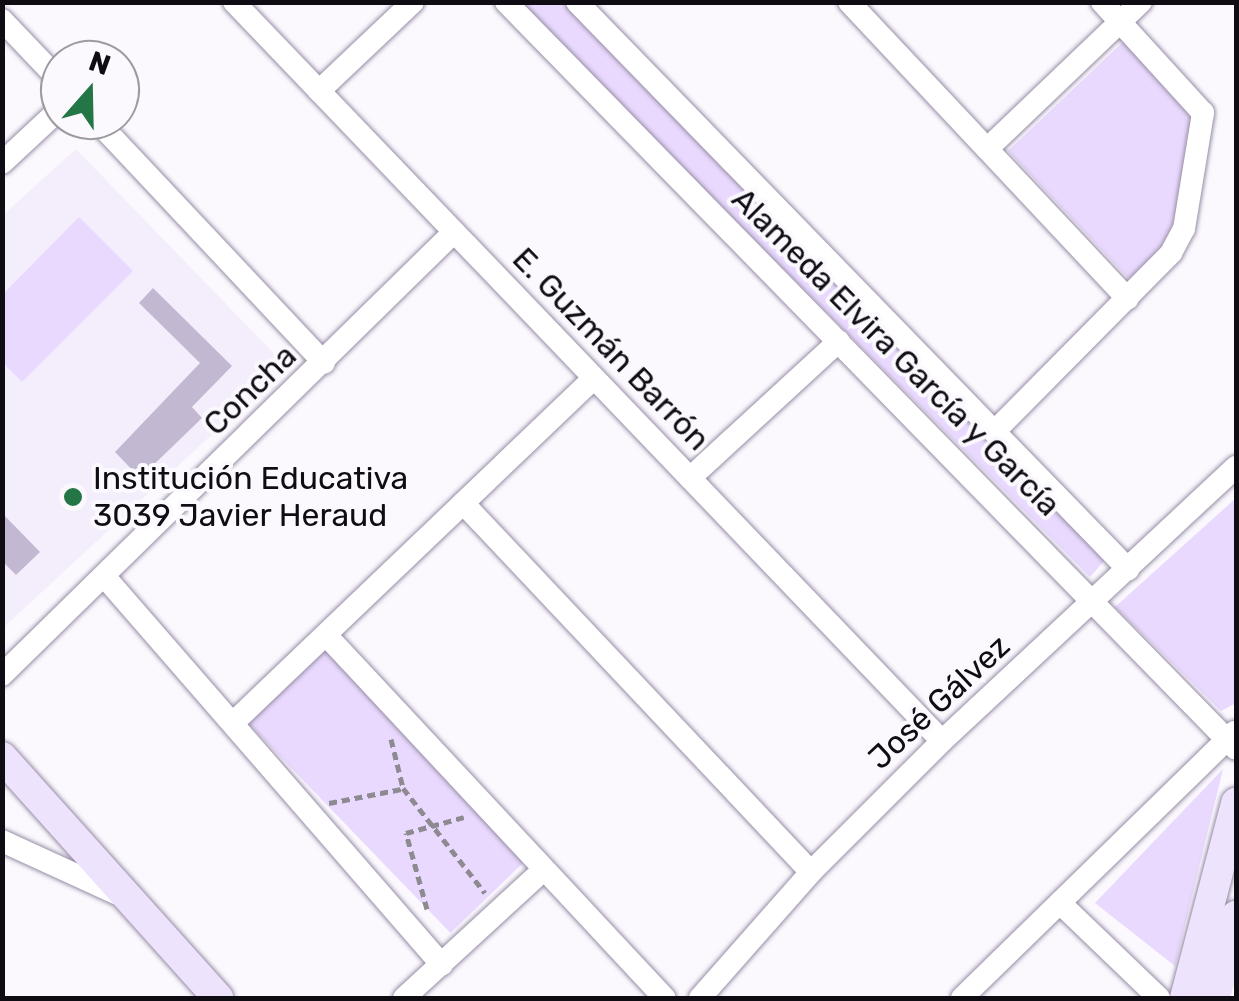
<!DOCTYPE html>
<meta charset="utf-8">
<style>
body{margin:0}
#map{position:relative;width:1239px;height:1001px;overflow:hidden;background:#fbf9fe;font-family:Rubik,sans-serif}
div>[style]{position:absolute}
.built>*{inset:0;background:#f4eefc}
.green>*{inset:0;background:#e9d9fe;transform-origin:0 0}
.building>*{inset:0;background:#c3b8d2}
.path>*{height:5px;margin-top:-2.5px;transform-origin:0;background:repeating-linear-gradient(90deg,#8d8b91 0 8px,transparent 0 13px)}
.roads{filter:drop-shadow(0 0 2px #978da5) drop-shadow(0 0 2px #978da5)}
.street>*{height:22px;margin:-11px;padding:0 11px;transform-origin:11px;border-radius:11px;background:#fff}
.secondary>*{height:30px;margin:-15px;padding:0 15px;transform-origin:15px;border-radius:15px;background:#eee3fc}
.dots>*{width:28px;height:28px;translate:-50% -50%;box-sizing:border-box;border:5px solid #fbf9fe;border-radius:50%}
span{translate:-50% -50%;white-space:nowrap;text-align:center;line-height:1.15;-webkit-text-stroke:8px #fbf9fe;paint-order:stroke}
.street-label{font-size:32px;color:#0f0c14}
.poi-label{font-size:32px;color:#0f0c14}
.left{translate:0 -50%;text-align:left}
.frame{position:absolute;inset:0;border:5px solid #0f0c14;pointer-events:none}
.north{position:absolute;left:40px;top:40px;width:100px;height:100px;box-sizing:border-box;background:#fbf9fe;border:2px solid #9d9aa0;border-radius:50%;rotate:20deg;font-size:28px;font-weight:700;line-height:40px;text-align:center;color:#0f0c14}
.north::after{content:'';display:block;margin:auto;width:35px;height:45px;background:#247647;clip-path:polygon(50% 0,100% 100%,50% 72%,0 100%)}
</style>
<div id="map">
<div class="built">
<i style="clip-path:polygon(76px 149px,286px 366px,3px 628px,3px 215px)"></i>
</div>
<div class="green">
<i style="clip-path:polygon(519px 3px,563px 3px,1106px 559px,1090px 577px)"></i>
<i style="clip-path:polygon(1125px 40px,1188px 104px,1196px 133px,1170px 240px,1137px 279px,1127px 277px,1008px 151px)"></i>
<i style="clip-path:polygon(79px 217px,133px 271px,22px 382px,3px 363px,3px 294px)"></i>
<i style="clip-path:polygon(1236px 498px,1236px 703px,1221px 711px,1115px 607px)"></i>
<i style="left:324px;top:645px;width:295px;height:109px;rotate:46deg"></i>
<i style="clip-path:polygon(1223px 769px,1175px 966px,1095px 903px)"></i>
</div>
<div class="building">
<i style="clip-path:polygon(153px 288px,232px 366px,192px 407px,202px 418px,140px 478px,115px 452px,200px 363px,139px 303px)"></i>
<i style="clip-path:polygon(2px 513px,40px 552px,16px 575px,2px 561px)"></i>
</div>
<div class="path">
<i style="left:391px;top:739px;width:50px;rotate:76.2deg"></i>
<i style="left:403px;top:788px;width:133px;rotate:52deg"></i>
<i style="left:329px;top:803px;width:74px;rotate:-10.9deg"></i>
<i style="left:427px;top:909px;width:79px;rotate:-105.4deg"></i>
<i style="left:406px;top:833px;width:60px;rotate:-15.4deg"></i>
</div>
<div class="roads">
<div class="street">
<i style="left:234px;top:2px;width:1023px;rotate:46.23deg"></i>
<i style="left:506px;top:2px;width:1044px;rotate:45.66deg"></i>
<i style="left:577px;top:2px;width:791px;rotate:45.82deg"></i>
<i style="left:849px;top:2px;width:407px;rotate:46.8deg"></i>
<i style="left:2px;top:20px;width:84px;rotate:46.4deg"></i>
<i style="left:319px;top:91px;width:129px;rotate:-43.4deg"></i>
<i style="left:96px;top:120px;width:333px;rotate:46.8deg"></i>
<i style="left:987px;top:149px;width:213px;rotate:-43.7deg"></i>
<i style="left:2px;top:163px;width:79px;rotate:-43deg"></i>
<i style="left:994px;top:432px;width:252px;rotate:-45.3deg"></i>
<i style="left:1171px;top:253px;width:27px;rotate:-62deg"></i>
<i style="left:1184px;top:229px;width:118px;rotate:-80.7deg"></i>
<i style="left:1203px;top:113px;width:150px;rotate:-132.3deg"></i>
<i style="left:690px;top:478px;width:202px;rotate:-42.6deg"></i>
<i style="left:463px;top:503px;width:507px;rotate:46.68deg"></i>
<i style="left:104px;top:576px;width:515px;rotate:49.01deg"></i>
<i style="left:326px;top:635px;width:497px;rotate:47deg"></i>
<i style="left:2px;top:675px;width:633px;rotate:-44.42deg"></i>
<i style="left:233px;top:723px;width:499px;rotate:-43.7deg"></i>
<i style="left:2px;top:841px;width:132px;rotate:24.6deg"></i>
<i style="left:1060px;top:903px;width:137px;rotate:43.8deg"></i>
<i style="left:404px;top:998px;width:189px;rotate:-42.6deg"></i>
<i style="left:700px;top:998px;width:168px;rotate:-48.6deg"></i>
<i style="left:811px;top:872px;width:185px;rotate:-45deg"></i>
<i style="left:942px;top:741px;width:402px;rotate:-43deg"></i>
<i style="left:962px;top:998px;width:381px;rotate:-44.3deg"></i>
<i style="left:1232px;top:998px;width:5px;rotate:-37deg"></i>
</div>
<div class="secondary">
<i style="left:2px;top:757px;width:324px;rotate:48.1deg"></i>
<i style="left:1185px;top:998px;width:202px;rotate:-75.3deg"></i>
<i style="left:1215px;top:998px;width:85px;rotate:-75.6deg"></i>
</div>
</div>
<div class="dots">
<i style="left:73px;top:497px;background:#247647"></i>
</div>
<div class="street-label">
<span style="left:611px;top:349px;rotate:46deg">E. Guzmán Barrón</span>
<span style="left:896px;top:352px;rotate:45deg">Alameda Elvira García y García</span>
<span style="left:250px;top:390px;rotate:-44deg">Concha</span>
<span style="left:939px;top:702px;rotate:-43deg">José Gálvez</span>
</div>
<div class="poi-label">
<span class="left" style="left:93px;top:497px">Institución Educativa<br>3039 Javier Heraud</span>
</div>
<div class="frame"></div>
<div class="north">N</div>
</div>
